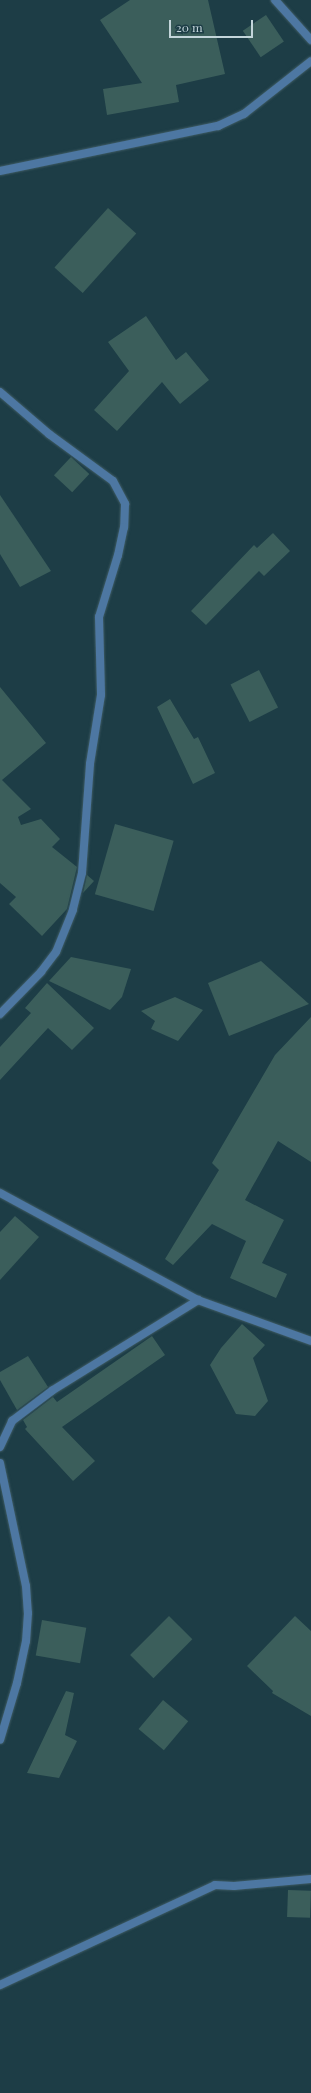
<!DOCTYPE html>
<style>
body{margin:0}
#map{position:relative;width:311px;height:2093px;overflow:hidden;background:#1d3d46;font-family:"Playfair Display",serif}
div>[style]{position:absolute}
.building>*{inset:0;background:#3b5e5b;transform-origin:0 0}
.roads{filter:drop-shadow(0 0 1px #3e5b64) drop-shadow(0 0 1px #3e5b64)}
.street>*{height:8px;margin:-4px;padding:0 4px;transform-origin:4px;border-radius:4px;background:#4d77a2}
span{translate:-50% -50%;white-space:nowrap;text-align:center;line-height:1.15;-webkit-text-stroke:3px #1d3d46;paint-order:stroke}
.scale{position:absolute;left:169px;top:20px;width:84px;height:18px;box-sizing:border-box;border:2px solid #c3d5da;border-top:0;padding-left:5px;font-size:12px;line-height:14px;white-space:nowrap;color:#c3d5da;-webkit-text-stroke:3px #1d3d46;paint-order:stroke}
</style>
<div id="map">
<div class="building">
<i style="clip-path:polygon(130px 0,208px 0,225px 74px,176px 85px,179px 102px,107px 115px,103px 89px,142px 83px,100px 20px)"></i>
<i style="left:266px;top:15px;width:32px;height:28px;rotate:56deg"></i>
<i style="left:108px;top:208px;width:38px;height:80px;rotate:42deg"></i>
<i style="clip-path:polygon(146px 316px,176px 360px,186px 352px,209px 380px,180px 404px,162px 382px,117px 431px,94px 410px,129px 371px,108px 342px)"></i>
<i style="left:71px;top:457px;width:25px;height:25px;rotate:43deg"></i>
<i style="clip-path:polygon(0 495px,51px 571px,20px 587px,0 554px)"></i>
<i style="clip-path:polygon(273px 533px,290px 551px,264px 576px,259px 571px,206px 625px,191px 611px,254px 545px,257px 548px)"></i>
<i style="left:259px;top:670px;width:42px;height:32px;rotate:63deg"></i>
<i style="clip-path:polygon(0 687px,46px 743px,2px 780px,31px 809px,18px 817px,21px 825px,41px 819px,60px 839px,52px 847px,77px 867px,67px 909px,42px 936px,9px 904px,16px 897px,0 883px)"></i>
<i style="clip-path:polygon(170px 699px,194px 739px,198px 737px,215px 773px,193px 784px,157px 707px)"></i>
<i style="left:115px;top:824px;width:61px;height:73px;rotate:16deg"></i>
<i style="clip-path:polygon(87px 875px,94px 881px,83px 893px)"></i>
<i style="clip-path:polygon(71px 957px,131px 969px,122px 997px,110px 1010px,49px 981px)"></i>
<i style="clip-path:polygon(261px 961px,309px 1004px,229px 1036px,208px 983px)"></i>
<i style="clip-path:polygon(47px 983px,94px 1028px,72px 1050px,48px 1028px,0 1080px,0 1047px,31px 1013px,25px 1008px)"></i>
<i style="clip-path:polygon(175px 997px,203px 1010px,178px 1041px,151px 1029px,155px 1021px,141px 1011px)"></i>
<i style="clip-path:polygon(311px 1017px,311px 1162px,278px 1141px,245px 1200px,284px 1220px,262px 1263px,287px 1274px,276px 1298px,230px 1278px,246px 1241px,212px 1224px,173px 1265px,165px 1259px,219px 1170px,212px 1163px,275px 1055px)"></i>
<i style="clip-path:polygon(15px 1216px,39px 1237px,0 1280px,0 1232px)"></i>
<i style="clip-path:polygon(242px 1324px,265px 1345px,253px 1358px,268px 1401px,255px 1416px,236px 1414px,210px 1365px,221px 1348px)"></i>
<i style="clip-path:polygon(152px 1336px,165px 1355px,62px 1427px,95px 1461px,73px 1481px,25px 1429px,27px 1427px,23px 1420px,53px 1397px,57px 1402px)"></i>
<i style="clip-path:polygon(28px 1356px,48px 1387px,17px 1410px,0 1380px,0 1372px)"></i>
<i style="left:169px;top:1616px;width:33px;height:55px;rotate:45deg"></i>
<i style="clip-path:polygon(295px 1616px,311px 1631px,311px 1716px,272px 1693px,273px 1691px,247px 1666px)"></i>
<i style="left:42px;top:1620px;width:45px;height:36px;rotate:10deg"></i>
<i style="clip-path:polygon(66px 1691px,74px 1693px,65px 1735px,77px 1741px,59px 1778px,27px 1773px)"></i>
<i style="left:163px;top:1700px;width:33px;height:38px;rotate:40deg"></i>
<i style="left:288px;top:1890px;width:23px;height:27px;rotate:2deg"></i>
</div>
<div class="roads">
<div class="street">
<i style="left:275px;top:0;width:54px;rotate:48deg"></i>
<i style="left:0;top:171px;width:223px;rotate:-11.7deg"></i>
<i style="left:218px;top:126px;width:29px;rotate:-25deg"></i>
<i style="left:244px;top:114px;width:85px;rotate:-38.3deg"></i>
<i style="left:0;top:392px;width:65px;rotate:40.6deg"></i>
<i style="left:49px;top:434px;width:79px;rotate:36.3deg"></i>
<i style="left:113px;top:481px;width:26px;rotate:62deg"></i>
<i style="left:125px;top:504px;width:23px;rotate:92deg"></i>
<i style="left:124px;top:527px;width:29px;rotate:102deg"></i>
<i style="left:118px;top:555px;width:65px;rotate:107deg"></i>
<i style="left:99px;top:617px;width:78px;rotate:88.5deg"></i>
<i style="left:101px;top:695px;width:70px;rotate:99.1deg"></i>
<i style="left:90px;top:764px;width:109px;rotate:94.2deg"></i>
<i style="left:82px;top:873px;width:38px;rotate:104deg"></i>
<i style="left:73px;top:910px;width:45px;rotate:112deg"></i>
<i style="left:56px;top:952px;width:25px;rotate:127deg"></i>
<i style="left:41px;top:972px;width:59px;rotate:134.3deg"></i>
<i style="left:0;top:1193px;width:225px;rotate:28.4deg"></i>
<i style="left:198px;top:1300px;width:120px;rotate:19.9deg"></i>
<i style="left:0;top:1447px;width:29px;rotate:-65deg"></i>
<i style="left:12px;top:1421px;width:51px;rotate:-37.1deg"></i>
<i style="left:53px;top:1390px;width:171px;rotate:-31.8deg"></i>
<i style="left:0;top:1463px;width:126px;rotate:78.1deg"></i>
<i style="left:26px;top:1586px;width:27px;rotate:86deg"></i>
<i style="left:28px;top:1613px;width:28px;rotate:94deg"></i>
<i style="left:26px;top:1641px;width:43px;rotate:102.1deg"></i>
<i style="left:17px;top:1683px;width:59px;rotate:106.6deg"></i>
<i style="left:0;top:1985px;width:237px;rotate:-24.9deg"></i>
<i style="left:215px;top:1885px;width:19px;rotate:3deg"></i>
<i style="left:234px;top:1886px;width:77px;rotate:-5.2deg"></i>
</div>
</div>
<div class="scale">20 m</div>
</div>
